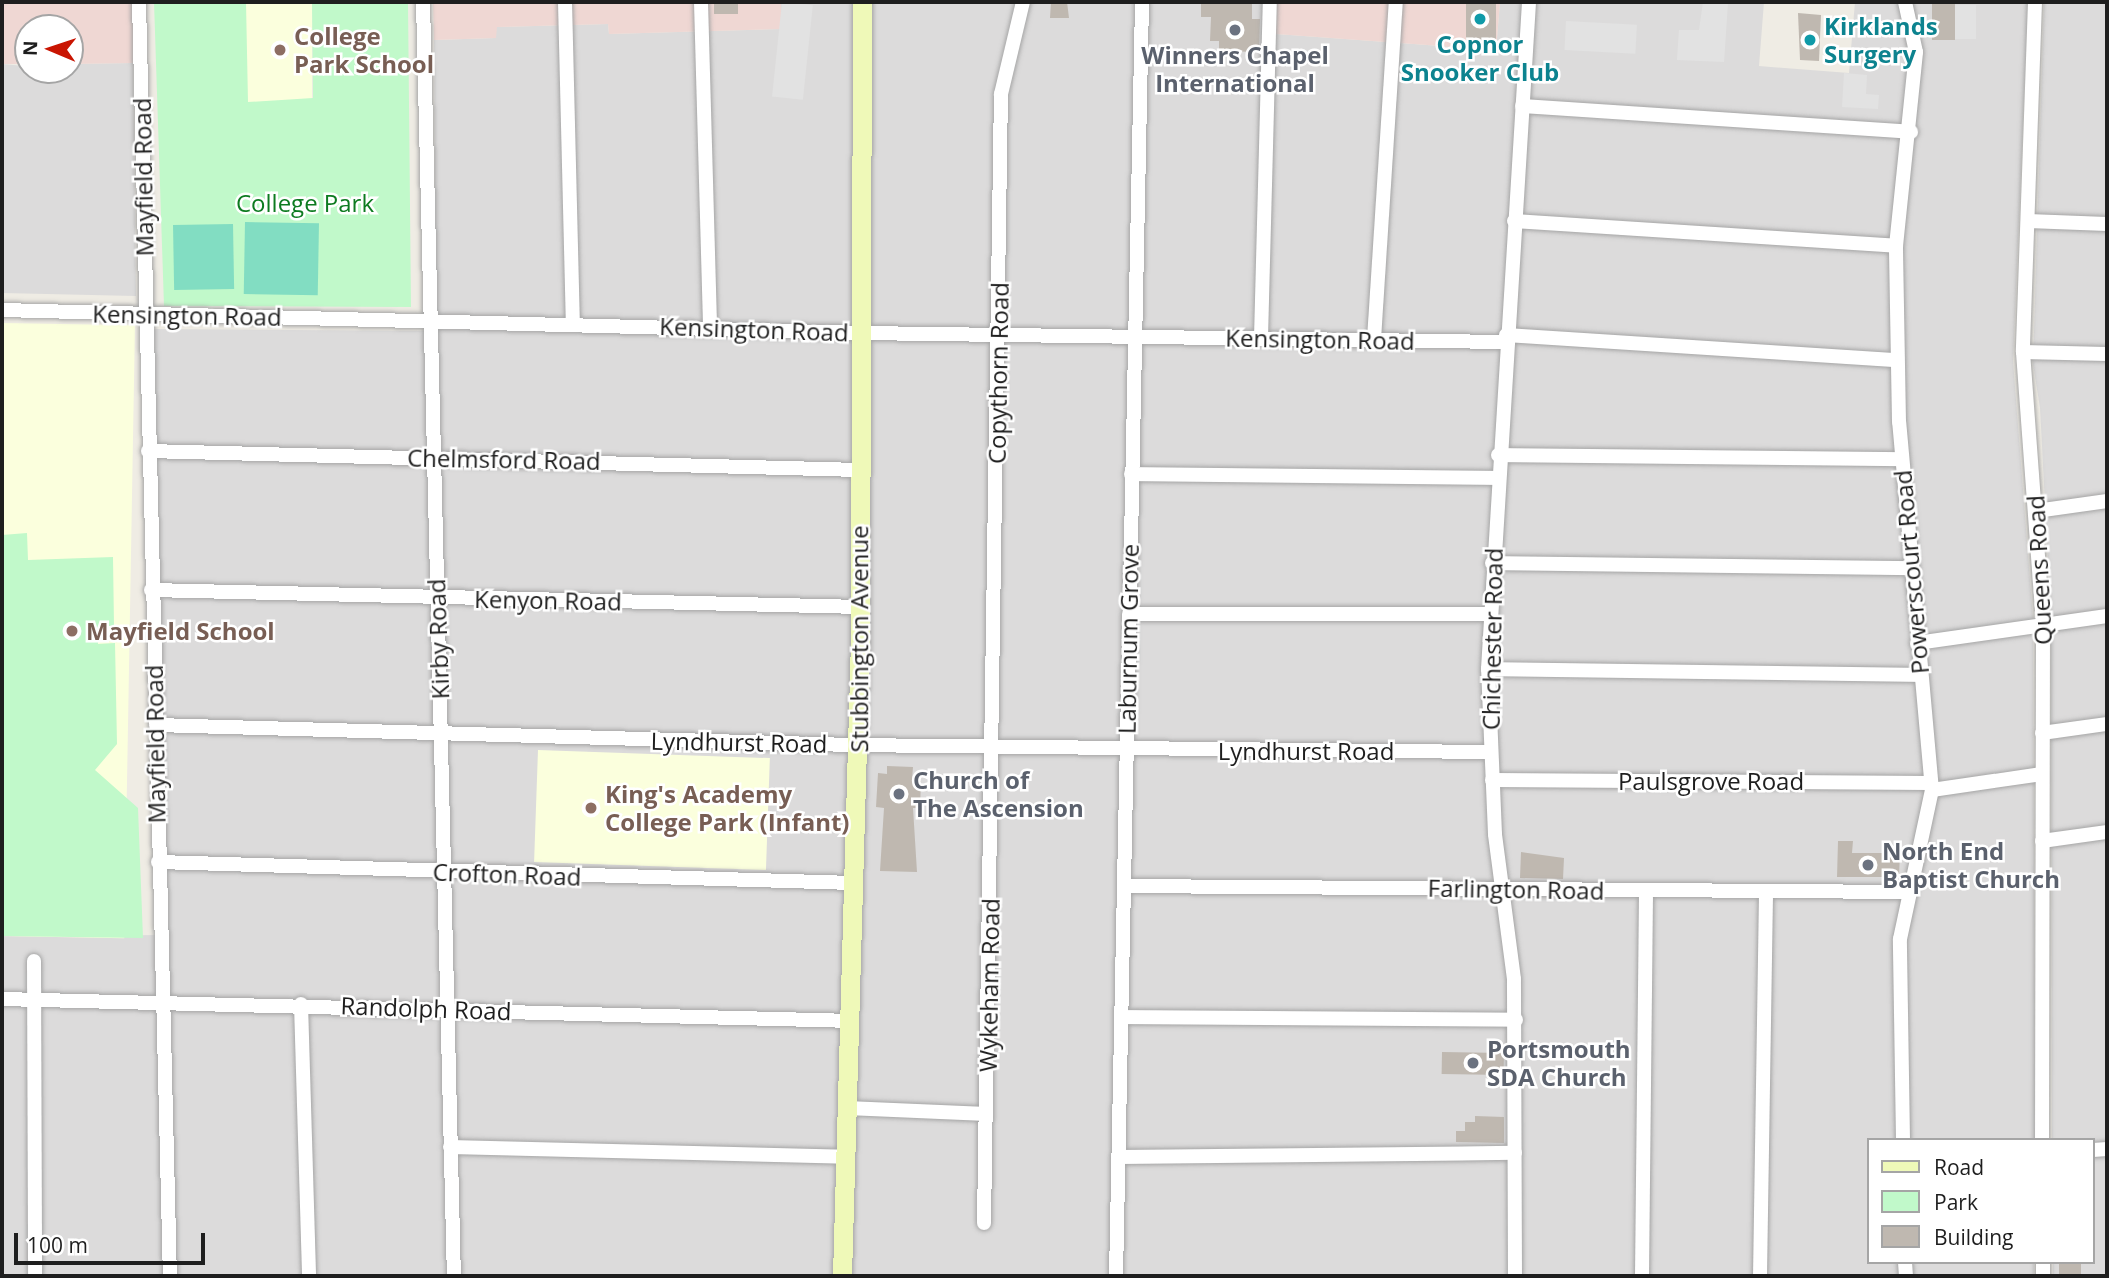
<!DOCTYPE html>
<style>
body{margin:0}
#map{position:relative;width:2109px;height:1278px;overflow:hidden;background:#efece4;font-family:"Open Sans",sans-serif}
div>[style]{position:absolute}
.residential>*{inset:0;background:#dcdbdb}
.commercial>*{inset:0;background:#efd7d3}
.education>*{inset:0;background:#fbffdd;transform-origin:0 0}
.park>*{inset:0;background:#c1f9ca}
.pitch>*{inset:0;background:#82ddc2;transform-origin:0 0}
.parking>*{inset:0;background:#e2e2e2;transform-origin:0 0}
.building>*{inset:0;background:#bfb8b0;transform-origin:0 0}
.roads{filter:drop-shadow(0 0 2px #a5a5a5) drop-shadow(0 0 2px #a5a5a5)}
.street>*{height:14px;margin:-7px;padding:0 7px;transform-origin:7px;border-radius:7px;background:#fff}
.secondary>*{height:19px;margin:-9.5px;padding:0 9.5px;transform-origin:9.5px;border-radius:9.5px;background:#eff9b8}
.dots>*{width:19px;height:19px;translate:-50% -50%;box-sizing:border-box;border:4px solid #fff;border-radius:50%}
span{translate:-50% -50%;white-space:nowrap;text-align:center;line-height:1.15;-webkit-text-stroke:5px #fff;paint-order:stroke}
.culture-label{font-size:24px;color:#0d838f;font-weight:700}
.left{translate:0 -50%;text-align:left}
.education-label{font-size:24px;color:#785e54;font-weight:700}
.worship-label{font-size:24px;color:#5b616d;font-weight:700}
.street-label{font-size:24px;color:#1e1e1e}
.park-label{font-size:24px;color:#0d7b20}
.frame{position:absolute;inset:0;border:4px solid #1e1e1e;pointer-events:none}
.legend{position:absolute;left:1867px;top:1138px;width:228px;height:126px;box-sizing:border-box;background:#fff;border:2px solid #a5a5a5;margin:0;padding:9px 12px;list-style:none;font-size:21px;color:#1e1e1e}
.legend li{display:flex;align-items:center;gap:14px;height:35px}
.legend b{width:35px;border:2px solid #a5a5a5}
.north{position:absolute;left:14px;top:14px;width:70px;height:70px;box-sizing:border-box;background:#fff;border:2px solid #a5a5a5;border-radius:50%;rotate:272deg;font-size:19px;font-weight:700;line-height:28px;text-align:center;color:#1e1e1e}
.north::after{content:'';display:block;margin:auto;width:24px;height:32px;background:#c91502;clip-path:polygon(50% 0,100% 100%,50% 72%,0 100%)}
.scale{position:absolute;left:14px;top:1233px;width:191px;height:32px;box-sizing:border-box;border:4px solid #1e1e1e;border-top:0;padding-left:9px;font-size:21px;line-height:24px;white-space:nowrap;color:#1e1e1e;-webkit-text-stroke:5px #fff;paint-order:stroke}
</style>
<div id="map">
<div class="residential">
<i style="clip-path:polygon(781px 2px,1277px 2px,1276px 34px,1496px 50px,1500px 2px,1764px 2px,1759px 66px,1849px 73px,1855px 2px,2028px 2px,2013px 361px,2033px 619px,2035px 1140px,1869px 1140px,1869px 1262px,2034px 1262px,2034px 1276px,2px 1276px,2px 936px,168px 935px,154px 329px,436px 331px,434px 40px,496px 38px,496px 27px,608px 24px,609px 34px,781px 29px)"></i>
<i style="clip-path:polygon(2044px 2px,2107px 2px,2107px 1276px,2053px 1276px,2053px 1262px,2093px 1262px,2093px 1140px,2052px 1140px,2051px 615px,2040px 408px,2033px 364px)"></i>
<i style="clip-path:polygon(133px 63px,136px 296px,2px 293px,2px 64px,70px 70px,70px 64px)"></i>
</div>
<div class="commercial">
<i style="clip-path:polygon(2px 2px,133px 2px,133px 63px,70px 64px,70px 28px,28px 28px,28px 64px,2px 64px)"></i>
<i style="clip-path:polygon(433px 2px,781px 2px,781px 29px,609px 34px,608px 24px,497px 27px,496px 38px,434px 40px)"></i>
<i style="clip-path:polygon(1277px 2px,1500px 2px,1496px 50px,1276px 34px)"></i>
</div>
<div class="education">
<i style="left:246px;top:2px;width:66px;height:100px"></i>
<i style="left:2px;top:323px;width:133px;height:613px;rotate:1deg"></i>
<i style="left:538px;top:750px;width:232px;height:112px;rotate:2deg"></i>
</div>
<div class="park">
<i style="clip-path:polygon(154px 2px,246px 2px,248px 102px,313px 98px,312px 2px,408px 2px,411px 307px,164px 306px)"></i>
<i style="clip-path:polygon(27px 533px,28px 560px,113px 557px,114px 626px,98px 627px,98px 644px,115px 643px,117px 744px,95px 770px,138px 808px,143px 938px,2px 936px,2px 535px)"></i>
</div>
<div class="pitch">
<i style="left:245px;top:222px;width:74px;height:72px;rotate:1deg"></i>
<i style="left:233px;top:224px;width:65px;height:60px;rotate:89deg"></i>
</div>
<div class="parking">
<i style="left:782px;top:2px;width:31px;height:95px;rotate:6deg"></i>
<i style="clip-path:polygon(1703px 2px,1728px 2px,1724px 62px,1677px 60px,1679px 30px,1699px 30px)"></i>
<i style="left:1955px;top:5px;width:21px;height:34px"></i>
<i style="left:1566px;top:21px;width:71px;height:29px;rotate:3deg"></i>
<i style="clip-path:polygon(1844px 73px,1867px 75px,1866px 94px,1879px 95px,1878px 109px,1842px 107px)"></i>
</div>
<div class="building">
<i style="left:714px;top:2px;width:24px;height:12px"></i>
<i style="clip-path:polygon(1051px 2px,1067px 2px,1069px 18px,1050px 18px)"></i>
<i style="clip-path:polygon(1201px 2px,1252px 2px,1252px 19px,1260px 19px,1259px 52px,1219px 51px,1219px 41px,1210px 41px,1211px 17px,1201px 17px)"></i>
<i style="left:1466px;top:2px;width:30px;height:43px"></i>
<i style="left:1932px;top:2px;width:23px;height:38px"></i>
<i style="clip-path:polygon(1798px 13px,1821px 15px,1819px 61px,1800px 60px)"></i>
<i style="clip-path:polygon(887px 766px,913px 767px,912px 780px,921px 781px,920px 808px,913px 808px,917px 872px,880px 871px,884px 808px,876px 807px,878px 773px,887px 774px)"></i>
<i style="clip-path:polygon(1838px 841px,1853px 841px,1852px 853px,1900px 853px,1899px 877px,1837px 877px)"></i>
<i style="clip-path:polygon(1521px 852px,1564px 858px,1563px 879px,1520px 878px)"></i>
<i style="left:1442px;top:1052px;width:62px;height:22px;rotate:1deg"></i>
<i style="clip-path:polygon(1475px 1116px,1504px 1117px,1504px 1143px,1456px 1142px,1456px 1131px,1465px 1131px,1465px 1122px,1475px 1122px)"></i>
<i style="left:2059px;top:1262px;width:22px;height:14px"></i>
</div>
<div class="roads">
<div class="street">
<i style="left:139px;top:2px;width:1274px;rotate:88.61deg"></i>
<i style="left:423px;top:2px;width:1274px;rotate:88.61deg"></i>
<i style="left:565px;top:2px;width:322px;rotate:88.6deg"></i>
<i style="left:701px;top:2px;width:325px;rotate:88.4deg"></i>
<i style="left:2035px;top:2px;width:350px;rotate:92deg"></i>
<i style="left:2023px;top:352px;width:275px;rotate:85.8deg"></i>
<i style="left:2043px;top:626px;width:514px;rotate:90.11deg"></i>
<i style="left:1522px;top:106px;width:390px;rotate:3.8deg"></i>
<i style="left:1514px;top:221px;width:383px;rotate:3.7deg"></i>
<i style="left:2028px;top:221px;width:79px;rotate:2.2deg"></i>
<i style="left:2px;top:310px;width:859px;rotate:1.53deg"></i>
<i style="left:861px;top:333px;width:645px;rotate:0.8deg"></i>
<i style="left:1506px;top:335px;width:392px;rotate:3.7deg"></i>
<i style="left:1261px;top:338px;width:336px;rotate:-88.5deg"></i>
<i style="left:1374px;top:339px;width:338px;rotate:-86.3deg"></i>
<i style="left:2023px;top:352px;width:84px;rotate:1.4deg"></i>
<i style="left:148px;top:451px;width:712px;rotate:1.53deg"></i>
<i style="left:1498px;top:455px;width:403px;rotate:0.6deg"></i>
<i style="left:1131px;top:474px;width:365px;rotate:0.6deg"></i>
<i style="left:2036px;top:511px;width:72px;rotate:-8deg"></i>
<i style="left:1492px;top:563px;width:418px;rotate:0.7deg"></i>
<i style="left:151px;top:590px;width:709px;rotate:1.37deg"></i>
<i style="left:1129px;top:614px;width:360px"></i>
<i style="left:1917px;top:643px;width:192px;rotate:-8.1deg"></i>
<i style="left:1488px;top:669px;width:431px;rotate:0.8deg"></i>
<i style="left:156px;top:725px;width:694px;rotate:1.65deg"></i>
<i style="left:850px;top:745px;width:640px;rotate:0.63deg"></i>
<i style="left:2042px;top:733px;width:66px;rotate:-7.9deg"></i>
<i style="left:1492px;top:780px;width:438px;rotate:0.4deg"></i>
<i style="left:1932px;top:790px;width:111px;rotate:-8.3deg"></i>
<i style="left:2042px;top:841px;width:66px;rotate:-7.9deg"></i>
<i style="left:158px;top:862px;width:697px;rotate:1.73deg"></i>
<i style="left:1125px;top:886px;width:782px;rotate:0.44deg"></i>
<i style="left:34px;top:961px;width:315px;rotate:89.8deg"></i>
<i style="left:2px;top:999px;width:849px;rotate:1.48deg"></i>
<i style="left:301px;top:1004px;width:272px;rotate:88.3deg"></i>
<i style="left:1122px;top:1017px;width:394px;rotate:0.4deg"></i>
<i style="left:848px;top:1108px;width:138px;rotate:2.5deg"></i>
<i style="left:1903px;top:1140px;width:201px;rotate:-90.9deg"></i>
<i style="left:1900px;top:939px;width:152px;rotate:-77.9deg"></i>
<i style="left:1932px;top:790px;width:369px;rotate:-95.1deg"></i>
<i style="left:1899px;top:422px;width:176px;rotate:-91deg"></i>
<i style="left:1896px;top:246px;width:195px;rotate:-84.1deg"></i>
<i style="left:1916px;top:52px;width:51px;rotate:-102.4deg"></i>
<i style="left:450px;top:1147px;width:396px;rotate:1.4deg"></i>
<i style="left:2093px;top:1150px;width:14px;rotate:-4deg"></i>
<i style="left:1119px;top:1157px;width:396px;rotate:-0.6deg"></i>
<i style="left:984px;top:1223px;width:1129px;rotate:-89.14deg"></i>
<i style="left:1001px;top:94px;width:95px;rotate:-76.6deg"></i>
<i style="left:1905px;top:1262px;width:14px;rotate:86deg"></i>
<i style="left:2043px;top:1262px;width:14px;rotate:90deg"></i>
<i style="left:1116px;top:1276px;width:1274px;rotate:-88.83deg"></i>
<i style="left:1515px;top:1276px;width:297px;rotate:-90.2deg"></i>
<i style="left:1514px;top:979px;width:146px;rotate:-97.5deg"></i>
<i style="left:1495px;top:834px;width:165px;rotate:-92.4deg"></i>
<i style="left:1488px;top:669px;width:668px;rotate:-86.48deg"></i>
<i style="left:1642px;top:1276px;width:385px;rotate:-89.4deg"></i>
<i style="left:1760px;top:1276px;width:385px;rotate:-89.1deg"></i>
</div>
<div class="secondary">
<i style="left:842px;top:1276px;width:635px;rotate:-88.38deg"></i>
<i style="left:860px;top:641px;width:639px;rotate:-89.82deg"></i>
</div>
</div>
<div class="dots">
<i style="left:1480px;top:19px;background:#0f9aa8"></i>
<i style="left:1235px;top:30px;background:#6b7280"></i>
<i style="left:1810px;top:40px;background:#0f9aa8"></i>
<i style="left:280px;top:50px;background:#8d6e63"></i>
<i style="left:72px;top:631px;background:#8d6e63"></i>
<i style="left:899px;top:794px;background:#6b7280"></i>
<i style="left:591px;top:808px;background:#8d6e63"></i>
<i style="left:1868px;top:865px;background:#6b7280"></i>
<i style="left:1473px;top:1063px;background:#6b7280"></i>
</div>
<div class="culture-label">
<span class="left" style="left:1824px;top:40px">Kirklands<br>Surgery</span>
<span style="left:1480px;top:58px">Copnor<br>Snooker Club</span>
</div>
<div class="education-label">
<span class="left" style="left:294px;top:50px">College<br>Park School</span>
<span class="left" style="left:86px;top:631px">Mayfield School</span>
<span class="left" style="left:605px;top:808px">King's Academy<br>College Park (Infant)</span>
</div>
<div class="worship-label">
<span style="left:1235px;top:69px">Winners Chapel<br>International</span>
<span class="left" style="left:913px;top:794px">Church of<br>The Ascension</span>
<span class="left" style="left:1882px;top:865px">North End<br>Baptist Church</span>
<span class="left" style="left:1487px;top:1063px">Portsmouth<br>SDA Church</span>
</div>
<div class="street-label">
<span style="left:143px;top:177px;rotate:-91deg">Mayfield Road</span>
<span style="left:187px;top:315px;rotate:1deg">Kensington Road</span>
<span style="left:754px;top:329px;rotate:2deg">Kensington Road</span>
<span style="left:1320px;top:339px;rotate:1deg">Kensington Road</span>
<span style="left:998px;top:373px;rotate:-89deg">Copythorn Road</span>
<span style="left:504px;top:459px;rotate:1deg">Chelmsford Road</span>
<span style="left:2039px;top:570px;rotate:-93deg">Queens Road</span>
<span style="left:1911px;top:572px;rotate:-95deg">Powerscourt Road</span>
<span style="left:548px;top:600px;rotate:1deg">Kenyon Road</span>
<span style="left:438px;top:639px;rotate:-92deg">Kirby Road</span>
<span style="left:859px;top:639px;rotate:-90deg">Stubbington Avenue</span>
<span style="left:1128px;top:639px;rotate:-89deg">Laburnum Grove</span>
<span style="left:1492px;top:639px;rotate:-89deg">Chichester Road</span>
<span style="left:739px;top:742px;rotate:1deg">Lyndhurst Road</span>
<span style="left:155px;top:744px;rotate:-91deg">Mayfield Road</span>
<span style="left:1306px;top:751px">Lyndhurst Road</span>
<span style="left:1711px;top:781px">Paulsgrove Road</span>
<span style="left:507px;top:874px;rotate:2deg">Crofton Road</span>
<span style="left:1516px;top:889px;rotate:1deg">Farlington Road</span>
<span style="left:989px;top:985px;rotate:-89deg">Wykeham Road</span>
<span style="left:426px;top:1008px;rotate:2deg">Randolph Road</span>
</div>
<div class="park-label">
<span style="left:305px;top:203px">College Park</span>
</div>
<div class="frame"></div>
<ul class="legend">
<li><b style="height:9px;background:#eff9b8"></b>Road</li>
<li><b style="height:19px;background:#c1f9ca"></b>Park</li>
<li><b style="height:19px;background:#bfb8b0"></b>Building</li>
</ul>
<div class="north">N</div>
<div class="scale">100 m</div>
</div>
